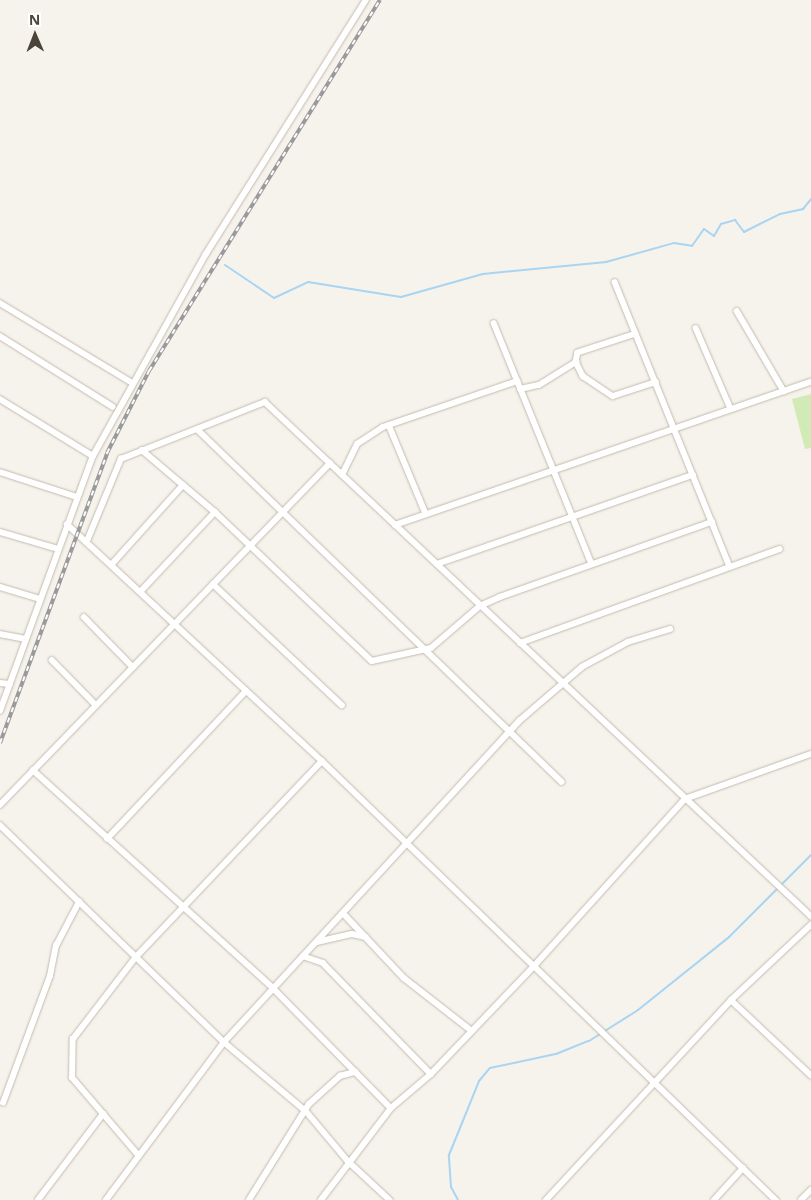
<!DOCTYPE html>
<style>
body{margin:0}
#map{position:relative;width:811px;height:1200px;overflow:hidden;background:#f6f3ec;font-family:"Open Sans",sans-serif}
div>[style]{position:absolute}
.green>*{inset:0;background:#d2eab5}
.stream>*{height:2px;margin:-1px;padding:0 1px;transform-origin:1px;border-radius:1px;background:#a9d4f2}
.roads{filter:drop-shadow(0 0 1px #c2bbae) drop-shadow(0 0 1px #c2bbae)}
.minor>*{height:5.5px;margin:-2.75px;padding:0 2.75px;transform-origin:2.75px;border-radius:2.75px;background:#fff}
.rail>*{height:4px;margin-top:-2px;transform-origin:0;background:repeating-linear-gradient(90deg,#fff 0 5.5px,#9a9a9a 0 11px);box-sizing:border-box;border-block:1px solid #9a9a9a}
span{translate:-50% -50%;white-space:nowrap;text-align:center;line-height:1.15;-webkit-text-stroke:4.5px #fff;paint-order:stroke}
.north{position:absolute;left:10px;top:10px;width:50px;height:50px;-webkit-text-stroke:4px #fff;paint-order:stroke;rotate:359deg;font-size:14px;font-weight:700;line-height:20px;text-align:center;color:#4b4439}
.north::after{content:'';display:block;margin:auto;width:18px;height:22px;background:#4b4439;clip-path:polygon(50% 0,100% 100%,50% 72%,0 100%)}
</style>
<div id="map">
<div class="green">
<i style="clip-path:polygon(811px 394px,811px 448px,805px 449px,792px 399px)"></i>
</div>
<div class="stream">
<i style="left:225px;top:265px;width:59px;rotate:34deg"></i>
<i style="left:274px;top:298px;width:38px;rotate:-25deg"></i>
<i style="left:308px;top:282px;width:94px;rotate:9.2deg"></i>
<i style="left:401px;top:297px;width:85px;rotate:-15.7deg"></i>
<i style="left:483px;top:274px;width:124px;rotate:-5.6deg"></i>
<i style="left:606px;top:262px;width:71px;rotate:-15.6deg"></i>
<i style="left:674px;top:243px;width:18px;rotate:9deg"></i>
<i style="left:692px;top:246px;width:21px;rotate:-55deg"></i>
<i style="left:704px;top:229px;width:12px;rotate:35deg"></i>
<i style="left:714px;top:236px;width:14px;rotate:-60deg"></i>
<i style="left:721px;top:224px;width:15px;rotate:-16deg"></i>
<i style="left:735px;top:220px;width:15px;rotate:53deg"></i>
<i style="left:744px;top:232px;width:40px;rotate:-26.6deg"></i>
<i style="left:780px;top:214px;width:24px;rotate:-12deg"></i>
<i style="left:803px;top:209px;width:13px;rotate:-51deg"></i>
<i style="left:458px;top:1200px;width:15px;rotate:-118deg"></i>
<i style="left:451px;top:1187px;width:32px;rotate:-94deg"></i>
<i style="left:449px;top:1155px;width:80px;rotate:-67.9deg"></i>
<i style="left:479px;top:1081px;width:17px;rotate:-50deg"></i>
<i style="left:490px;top:1068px;width:67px;rotate:-12deg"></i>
<i style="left:556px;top:1054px;width:35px;rotate:-22deg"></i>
<i style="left:589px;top:1041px;width:58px;rotate:-32.3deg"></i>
<i style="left:638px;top:1010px;width:117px;rotate:-38.7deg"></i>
<i style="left:729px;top:937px;width:116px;rotate:-45deg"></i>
</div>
<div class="roads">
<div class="minor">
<i style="left:615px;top:282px;width:306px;rotate:68deg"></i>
<i style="left:0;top:303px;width:153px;rotate:31.1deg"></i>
<i style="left:737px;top:311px;width:93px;rotate:59.6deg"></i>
<i style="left:494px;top:323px;width:260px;rotate:67.9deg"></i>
<i style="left:696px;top:328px;width:88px;rotate:66.6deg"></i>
<i style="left:636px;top:334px;width:61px;rotate:161.9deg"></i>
<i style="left:578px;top:353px;width:9px;rotate:103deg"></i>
<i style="left:576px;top:362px;width:16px;rotate:63deg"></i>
<i style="left:583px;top:376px;width:36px;rotate:34deg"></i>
<i style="left:613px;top:396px;width:45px;rotate:-18deg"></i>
<i style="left:0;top:336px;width:133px;rotate:32.1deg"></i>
<i style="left:520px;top:389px;width:19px;rotate:-12deg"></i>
<i style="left:539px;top:385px;width:44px;rotate:-31.9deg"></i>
<i style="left:0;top:399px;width:109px;rotate:31.5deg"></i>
<i style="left:389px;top:425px;width:96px;rotate:67.4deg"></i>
<i style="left:198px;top:430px;width:506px;rotate:44.04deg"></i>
<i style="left:142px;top:450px;width:96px;rotate:40.3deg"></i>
<i style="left:215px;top:512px;width:216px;rotate:43.5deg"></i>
<i style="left:372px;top:661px;width:60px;rotate:-12.4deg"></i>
<i style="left:431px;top:648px;width:65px;rotate:-40.6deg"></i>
<i style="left:480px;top:606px;width:22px;rotate:-24deg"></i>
<i style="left:500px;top:597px;width:225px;rotate:-19.5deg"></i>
<i style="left:0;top:472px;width:81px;rotate:18deg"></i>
<i style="left:342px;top:475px;width:34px;rotate:-64deg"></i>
<i style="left:357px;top:444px;width:31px;rotate:-33deg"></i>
<i style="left:383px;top:427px;width:142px;rotate:-18.9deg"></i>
<i style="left:67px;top:524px;width:348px;rotate:42.9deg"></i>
<i style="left:322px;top:761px;width:632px;rotate:44.04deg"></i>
<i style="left:395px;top:525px;width:440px;rotate:-19deg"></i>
<i style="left:0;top:532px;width:60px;rotate:16.3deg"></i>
<i style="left:87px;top:541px;width:89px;rotate:-67.5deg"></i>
<i style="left:121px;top:459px;width:155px;rotate:-21.6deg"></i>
<i style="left:265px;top:402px;width:750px;rotate:43.27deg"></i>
<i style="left:112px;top:564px;width:106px;rotate:-48.1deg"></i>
<i style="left:437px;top:564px;width:271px;rotate:-19.2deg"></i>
<i style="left:213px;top:584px;width:177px;rotate:43.2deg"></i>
<i style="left:0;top:587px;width:42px;rotate:16.7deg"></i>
<i style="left:141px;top:591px;width:108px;rotate:-46.9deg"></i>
<i style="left:84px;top:617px;width:70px;rotate:45.6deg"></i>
<i style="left:0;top:634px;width:26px;rotate:11deg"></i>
<i style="left:520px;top:643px;width:276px;rotate:-19.9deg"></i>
<i style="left:52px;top:660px;width:63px;rotate:45.6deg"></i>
<i style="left:0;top:683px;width:10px;rotate:6deg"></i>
<i style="left:0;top:711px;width:271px;rotate:-70deg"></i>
<i style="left:93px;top:456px;width:231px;rotate:-60.8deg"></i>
<i style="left:206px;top:254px;width:300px;rotate:-57.8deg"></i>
<i style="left:33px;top:770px;width:324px;rotate:42.2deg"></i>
<i style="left:273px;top:988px;width:168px;rotate:45.5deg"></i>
<i style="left:0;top:805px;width:475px;rotate:-46deg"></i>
<i style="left:0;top:825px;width:312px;rotate:44.1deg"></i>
<i style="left:224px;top:1042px;width:107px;rotate:40.1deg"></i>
<i style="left:306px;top:1111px;width:65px;rotate:50deg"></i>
<i style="left:348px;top:1161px;width:57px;rotate:42.9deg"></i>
<i style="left:107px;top:839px;width:203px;rotate:-46.8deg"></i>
<i style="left:343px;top:913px;width:89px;rotate:46.8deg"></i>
<i style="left:404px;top:978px;width:86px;rotate:37.9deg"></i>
<i style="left:317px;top:942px;width:36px;rotate:-13deg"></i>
<i style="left:352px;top:934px;width:14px;rotate:12deg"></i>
<i style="left:303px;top:956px;width:21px;rotate:19deg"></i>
<i style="left:323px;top:963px;width:155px;rotate:45.8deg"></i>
<i style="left:731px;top:1000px;width:110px;rotate:43.2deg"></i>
<i style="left:3px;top:1103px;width:135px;rotate:-69.7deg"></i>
<i style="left:50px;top:976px;width:31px;rotate:-79deg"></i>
<i style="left:56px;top:946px;width:50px;rotate:-62.4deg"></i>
<i style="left:137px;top:1154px;width:100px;rotate:-130.5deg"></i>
<i style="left:72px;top:1078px;width:39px;rotate:-89deg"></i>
<i style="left:73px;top:1039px;width:103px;rotate:-52.5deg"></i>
<i style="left:136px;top:957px;width:270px;rotate:-46.5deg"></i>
<i style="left:38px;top:1200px;width:108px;rotate:-52.9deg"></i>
<i style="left:106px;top:1200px;width:197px;rotate:-53.2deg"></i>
<i style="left:224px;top:1042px;width:436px;rotate:-47.4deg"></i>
<i style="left:519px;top:721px;width:83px;rotate:-40.6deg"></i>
<i style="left:582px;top:667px;width:52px;rotate:-28.5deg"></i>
<i style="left:628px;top:642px;width:44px;rotate:-17.2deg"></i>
<i style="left:249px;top:1200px;width:113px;rotate:-58deg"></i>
<i style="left:309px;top:1104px;width:42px;rotate:-42.1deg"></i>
<i style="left:340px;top:1076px;width:16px;rotate:-15deg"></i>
<i style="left:321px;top:1200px;width:116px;rotate:-52.7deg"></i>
<i style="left:391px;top:1108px;width:52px;rotate:-40.4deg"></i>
<i style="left:431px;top:1074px;width:151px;rotate:-46.3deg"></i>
<i style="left:535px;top:965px;width:224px;rotate:-47.9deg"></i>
<i style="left:685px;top:799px;width:134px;rotate:-19.7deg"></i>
<i style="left:546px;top:1200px;width:272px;rotate:-47.2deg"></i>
<i style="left:731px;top:1000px;width:110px;rotate:-43.2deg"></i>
<i style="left:714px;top:1200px;width:43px;rotate:-47.8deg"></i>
<i style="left:801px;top:1200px;width:14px;rotate:-45deg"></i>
</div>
</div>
<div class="rail">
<i style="left:0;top:743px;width:309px;rotate:-69.7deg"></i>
<i style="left:107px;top:453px;width:92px;rotate:-62.9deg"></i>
<i style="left:149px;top:371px;width:437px;rotate:-58.1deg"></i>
</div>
<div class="north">N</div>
</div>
